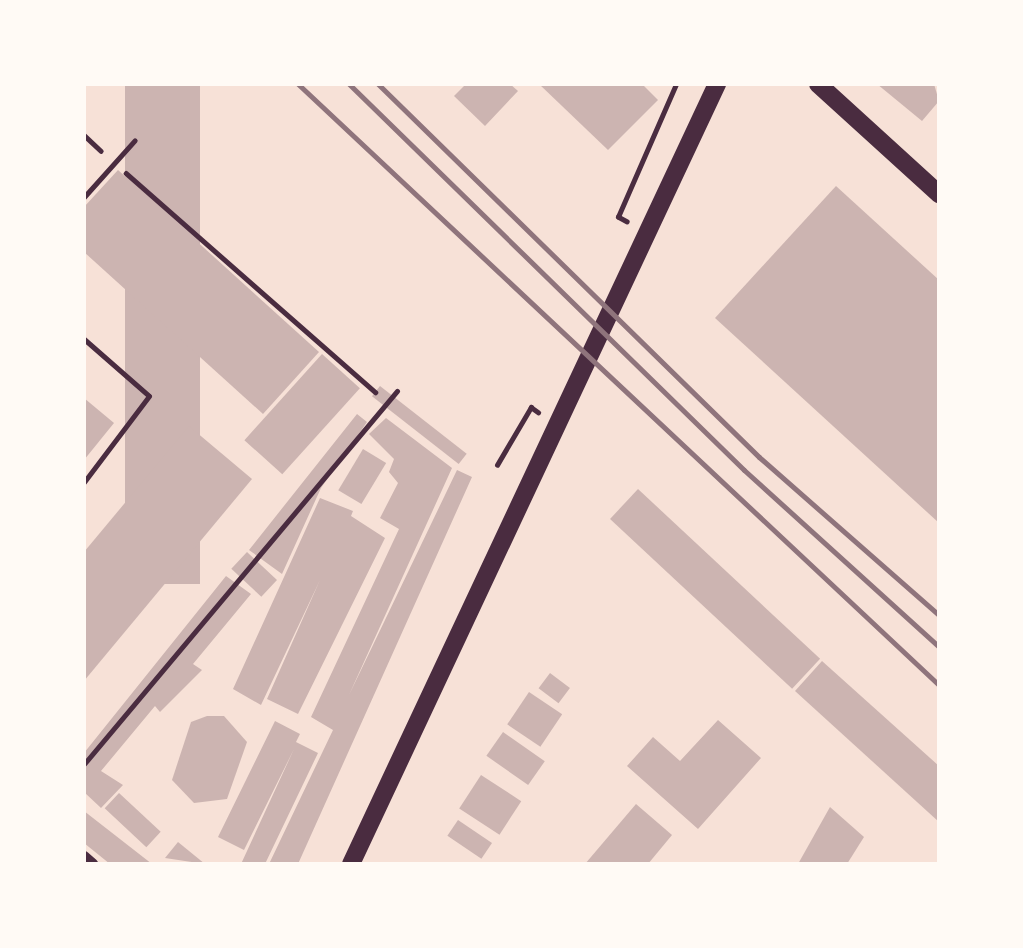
<!DOCTYPE html>
<style>
body{margin:0}
#map{position:relative;width:1023px;height:948px;overflow:hidden;background:#f7e1d7;font-family:"DejaVu Sans",sans-serif}
div>[style]{position:absolute}
.building>*{inset:0;background:#ccb4b1;transform-origin:0 0}
.path>*{height:4.5px;margin:-2.25px;padding:0 2.25px;transform-origin:2.25px;border-radius:2.25px;background:#4a2c40}
.service>*{height:5px;margin:-2.5px;padding:0 2.5px;transform-origin:2.5px;border-radius:2.5px;background:#4a2c40}
.tertiary>*{height:12px;margin:-6px;padding:0 6px;transform-origin:6px;border-radius:6px;background:#4a2c40}
.primary>*{height:18px;margin:-9px;padding:0 9px;transform-origin:9px;border-radius:9px;background:#4a2c40}
.rail>*{height:5px;margin:-2.5px;padding:0 2.5px;transform-origin:2.5px;border-radius:2.5px;background:#8f747c}
span{translate:-50% -50%;white-space:nowrap;text-align:center;line-height:1.15;-webkit-text-stroke:5px #fffaf5;paint-order:stroke}
.frame{position:absolute;inset:0;border:86px solid #fffaf5;pointer-events:none}
</style>
<div id="map">
<div class="building">
<i style="left:125px;top:84px;width:75px;height:500px"></i>
<i style="clip-path:polygon(466px 84px,510px 84px,518px 91px,485px 126px,454px 96px)"></i>
<i style="clip-path:polygon(539px 84px,642px 84px,658px 100px,608px 150px)"></i>
<i style="clip-path:polygon(877px 84px,934px 84px,939px 101px,922px 121px)"></i>
<i style="clip-path:polygon(118px 170px,319px 352px,263px 414px,84px 252px,84px 207px)"></i>
<i style="clip-path:polygon(836px 186px,939px 280px,939px 523px,715px 318px)"></i>
<i style="left:322px;top:354px;width:51px;height:116px;rotate:42deg"></i>
<i style="left:380px;top:386px;width:110px;height:13px;rotate:38deg"></i>
<i style="clip-path:polygon(84px 398px,114px 423px,84px 460px)"></i>
<i style="clip-path:polygon(357px 414px,367px 422px,321px 488px,282px 574px,249px 550px)"></i>
<i style="clip-path:polygon(386px 418px,452px 468px,349px 695px,457px 470px,472px 477px,298px 864px,269px 864px,333px 730px,311px 717px,399px 529px,380px 518px,398px 483px,389px 472px,394px 459px,369px 434px)"></i>
<i style="clip-path:polygon(189px 426px,252px 479px,84px 681px,84px 552px)"></i>
<i style="left:363px;top:449px;width:27px;height:48px;rotate:31deg"></i>
<i style="left:638px;top:489px;width:249px;height:41px;rotate:43deg"></i>
<i style="clip-path:polygon(320px 498px,353px 511px,351px 516px,385px 538px,298px 714px,267px 699px,320px 580px,261px 705px,233px 689px)"></i>
<i style="left:247px;top:552px;width:41px;height:23px;rotate:43deg"></i>
<i style="clip-path:polygon(226px 576px,251px 594px,193px 664px,202px 670px,160px 712px,155px 706px,101px 771px,123px 785px,101px 808px,84px 792px,84px 753px)"></i>
<i style="clip-path:polygon(822px 661px,939px 766px,939px 822px,795px 691px)"></i>
<i style="left:550px;top:673px;width:25px;height:19px;rotate:37deg"></i>
<i style="left:529px;top:692px;width:40px;height:39px;rotate:34deg"></i>
<i style="clip-path:polygon(207px 716px,224px 716px,247px 742px,227px 799px,194px 803px,172px 780px,191px 722px)"></i>
<i style="clip-path:polygon(718px 720px,761px 758px,698px 829px,627px 766px,653px 737px,680px 761px)"></i>
<i style="clip-path:polygon(275px 721px,300px 734px,296px 742px,318px 753px,265px 864px,241px 864px,294px 749px,244px 850px,218px 837px)"></i>
<i style="left:503px;top:732px;width:51px;height:29px;rotate:35deg"></i>
<i style="left:481px;top:775px;width:48px;height:40px;rotate:33deg"></i>
<i style="left:119px;top:793px;width:57px;height:21px;rotate:43deg"></i>
<i style="clip-path:polygon(636px 804px,672px 835px,648px 864px,585px 864px)"></i>
<i style="clip-path:polygon(830px 807px,864px 837px,847px 864px,798px 864px)"></i>
<i style="clip-path:polygon(84px 811px,152px 864px,110px 864px,84px 843px)"></i>
<i style="left:458px;top:820px;width:41px;height:19px;rotate:34deg"></i>
<i style="clip-path:polygon(178px 842px,205px 864px,165px 858px)"></i>
</div>
<div class="path">
<i style="left:84px;top:135px;width:23px;rotate:43deg"></i>
<i style="left:126px;top:173px;width:332px;rotate:41.3deg"></i>
<i style="left:627px;top:222px;width:10px;rotate:-151deg"></i>
<i style="left:618px;top:217px;width:145px;rotate:-66.4deg"></i>
<i style="left:497px;top:465px;width:67px;rotate:-59.6deg"></i>
<i style="left:531px;top:407px;width:9px;rotate:36deg"></i>
</div>
<div class="service">
<i style="left:84px;top:197px;width:76px;rotate:-48.2deg"></i>
<i style="left:84px;top:339px;width:86px;rotate:41.2deg"></i>
<i style="left:149px;top:396px;width:108px;rotate:127.1deg"></i>
<i style="left:84px;top:764px;width:487px;rotate:-50deg"></i>
</div>
<div class="tertiary">
<i style="left:84px;top:857px;width:11px;rotate:41deg"></i>
</div>
<div class="primary">
<i style="left:818px;top:84px;width:164px;rotate:42.3deg"></i>
<i style="left:351px;top:864px;width:862px;rotate:-64.86deg"></i>
</div>
<div class="rail">
<i style="left:298px;top:84px;width:879px;rotate:43.16deg"></i>
<i style="left:349px;top:84px;width:552px;rotate:44.34deg"></i>
<i style="left:744px;top:470px;width:263px;rotate:42.2deg"></i>
<i style="left:378px;top:84px;width:533px;rotate:44.39deg"></i>
<i style="left:759px;top:457px;width:240px;rotate:41.3deg"></i>
</div>
<div class="frame"></div>
</div>
